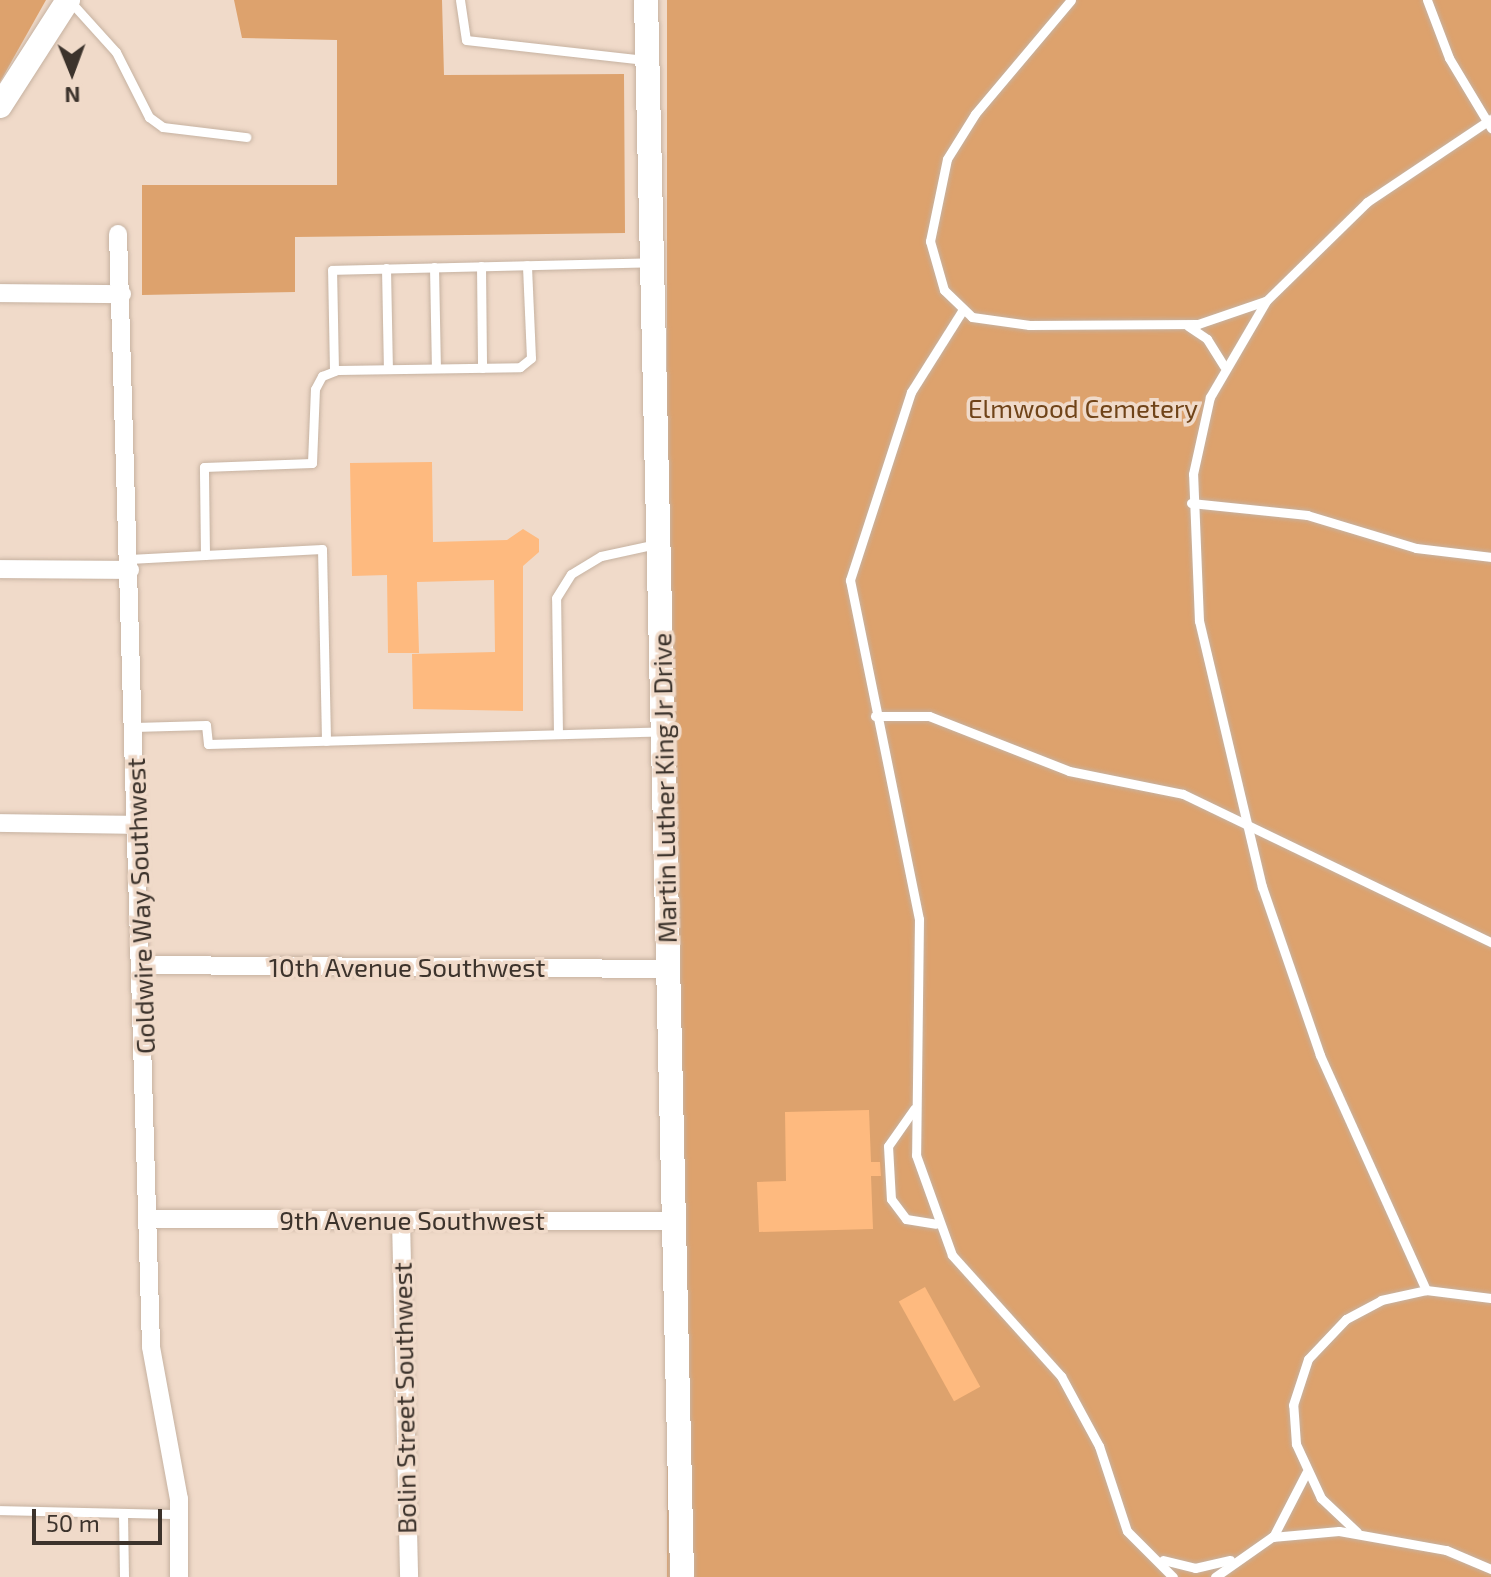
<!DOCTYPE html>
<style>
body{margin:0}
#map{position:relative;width:1491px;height:1577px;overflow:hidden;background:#f0dac9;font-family:"Exo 2",sans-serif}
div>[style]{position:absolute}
.green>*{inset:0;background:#dda26d;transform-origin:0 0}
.building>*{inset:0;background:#feba7f;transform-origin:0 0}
.roads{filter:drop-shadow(0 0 2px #c6b2a1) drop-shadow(0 0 2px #c6b2a1)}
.lane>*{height:9px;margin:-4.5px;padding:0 4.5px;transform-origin:4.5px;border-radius:4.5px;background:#fff}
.street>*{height:18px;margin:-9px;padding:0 9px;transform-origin:9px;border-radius:9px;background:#fff}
.secondary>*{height:24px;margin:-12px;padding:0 12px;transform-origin:12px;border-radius:12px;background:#fff}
span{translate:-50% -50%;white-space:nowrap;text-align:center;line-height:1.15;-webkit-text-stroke:7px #f0dac9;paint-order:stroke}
.park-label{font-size:26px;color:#704419}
.street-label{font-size:26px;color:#3c332c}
.north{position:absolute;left:32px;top:32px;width:80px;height:80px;-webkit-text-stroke:6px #f0dac9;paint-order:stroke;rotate:179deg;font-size:22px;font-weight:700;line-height:32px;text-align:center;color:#3c332c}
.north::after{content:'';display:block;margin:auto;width:28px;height:36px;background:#3c332c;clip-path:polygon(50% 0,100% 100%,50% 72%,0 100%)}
.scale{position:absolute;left:32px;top:1509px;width:130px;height:36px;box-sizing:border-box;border:4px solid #3c332c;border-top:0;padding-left:10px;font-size:24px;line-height:28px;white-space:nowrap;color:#3c332c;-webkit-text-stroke:6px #f0dac9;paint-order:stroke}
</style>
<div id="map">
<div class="green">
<i style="clip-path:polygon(0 0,46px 0,0 82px)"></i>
<i style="clip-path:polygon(234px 0,442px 0,444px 75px,624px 74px,625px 233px,295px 237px,295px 292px,142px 295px,142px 185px,337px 185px,337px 40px,242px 38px)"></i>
<i style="left:667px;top:0;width:824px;height:1577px"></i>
</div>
<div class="building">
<i style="clip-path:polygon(432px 462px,433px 542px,507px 540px,523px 529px,539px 539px,539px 552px,523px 566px,523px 711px,413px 709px,412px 654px,495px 652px,494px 580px,417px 582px,419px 653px,388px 653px,387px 575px,352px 576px,350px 463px)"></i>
<i style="clip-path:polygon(869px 1110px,871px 1162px,880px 1162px,881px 1176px,871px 1176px,873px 1229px,759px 1232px,757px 1182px,786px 1181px,785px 1112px)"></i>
<i style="left:925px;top:1287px;width:114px;height:30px;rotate:61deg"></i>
</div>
<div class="roads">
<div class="lane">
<i style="left:69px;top:0;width:70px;rotate:47.9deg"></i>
<i style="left:116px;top:52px;width:73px;rotate:63.1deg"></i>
<i style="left:149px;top:117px;width:17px;rotate:36deg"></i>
<i style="left:163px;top:127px;width:84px;rotate:6.9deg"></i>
<i style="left:460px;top:0;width:40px;rotate:81.5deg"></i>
<i style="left:466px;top:40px;width:180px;rotate:6.4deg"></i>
<i style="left:1071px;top:0;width:149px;rotate:130.1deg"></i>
<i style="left:975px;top:114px;width:53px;rotate:121.9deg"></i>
<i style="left:947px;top:159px;width:84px;rotate:101.7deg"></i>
<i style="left:930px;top:241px;width:51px;rotate:74.1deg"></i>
<i style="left:944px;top:290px;width:39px;rotate:44deg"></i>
<i style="left:972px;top:317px;width:58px;rotate:8deg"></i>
<i style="left:1029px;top:325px;width:169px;rotate:-0.3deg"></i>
<i style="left:1198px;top:324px;width:71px;rotate:-18.9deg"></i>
<i style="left:1427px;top:0;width:62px;rotate:69.2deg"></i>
<i style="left:1449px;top:58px;width:82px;rotate:59deg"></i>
<i style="left:481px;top:266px;width:102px;rotate:89.4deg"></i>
<i style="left:434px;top:267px;width:101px;rotate:88.9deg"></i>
<i style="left:386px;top:268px;width:101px;rotate:88.9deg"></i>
<i style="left:962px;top:311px;width:96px;rotate:122.2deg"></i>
<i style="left:911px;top:392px;width:198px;rotate:108deg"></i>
<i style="left:850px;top:580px;width:346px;rotate:78.5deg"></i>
<i style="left:919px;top:919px;width:236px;rotate:90.7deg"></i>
<i style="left:916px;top:1155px;width:106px;rotate:70.2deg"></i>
<i style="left:952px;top:1255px;width:163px;rotate:48deg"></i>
<i style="left:1061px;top:1376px;width:80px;rotate:61.5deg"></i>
<i style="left:1099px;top:1446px;width:89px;rotate:71.8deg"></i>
<i style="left:1127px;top:1531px;width:65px;rotate:45deg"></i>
<i style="left:1188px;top:326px;width:23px;rotate:34deg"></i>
<i style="left:1207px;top:339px;width:32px;rotate:58deg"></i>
<i style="left:334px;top:371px;width:101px;rotate:-91.1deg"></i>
<i style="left:332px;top:270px;width:317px;rotate:-1.4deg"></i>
<i style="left:1191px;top:503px;width:117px;rotate:5.9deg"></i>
<i style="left:1307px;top:515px;width:114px;rotate:16.8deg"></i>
<i style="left:1416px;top:548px;width:76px;rotate:6.8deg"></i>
<i style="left:205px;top:555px;width:117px;rotate:-2.9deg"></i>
<i style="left:322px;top:549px;width:192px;rotate:88.8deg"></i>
<i style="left:129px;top:559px;width:76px;rotate:-3deg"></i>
<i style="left:205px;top:555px;width:88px;rotate:-90.7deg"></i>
<i style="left:204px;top:467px;width:108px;rotate:-2.1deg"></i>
<i style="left:312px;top:463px;width:74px;rotate:-87.7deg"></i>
<i style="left:315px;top:389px;width:15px;rotate:-62deg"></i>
<i style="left:322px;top:376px;width:17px;rotate:-21deg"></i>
<i style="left:338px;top:370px;width:182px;rotate:-0.9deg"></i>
<i style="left:520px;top:367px;width:14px;rotate:-39deg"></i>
<i style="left:531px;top:358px;width:93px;rotate:-92.5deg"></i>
<i style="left:875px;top:716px;width:54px"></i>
<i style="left:929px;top:716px;width:150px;rotate:21.4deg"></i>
<i style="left:1069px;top:771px;width:116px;rotate:11.4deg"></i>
<i style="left:1183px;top:794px;width:342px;rotate:25.7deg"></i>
<i style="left:134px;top:727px;width:72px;rotate:-1.6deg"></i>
<i style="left:206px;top:725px;width:19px;rotate:84deg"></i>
<i style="left:208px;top:744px;width:452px;rotate:-1.6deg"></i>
<i style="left:558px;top:734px;width:136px;rotate:-90.8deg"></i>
<i style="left:556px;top:598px;width:28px;rotate:-58deg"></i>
<i style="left:571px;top:574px;width:35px;rotate:-31deg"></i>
<i style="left:601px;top:556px;width:56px;rotate:-12.3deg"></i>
<i style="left:914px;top:1109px;width:45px;rotate:125.1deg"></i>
<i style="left:888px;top:1146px;width:53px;rotate:86.8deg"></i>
<i style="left:891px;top:1199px;width:25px;rotate:53deg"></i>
<i style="left:906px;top:1219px;width:30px;rotate:9deg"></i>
<i style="left:1426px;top:1290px;width:258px;rotate:-114.3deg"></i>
<i style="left:1320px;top:1055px;width:178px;rotate:-109deg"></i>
<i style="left:1262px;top:887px;width:273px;rotate:-103.3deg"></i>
<i style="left:1199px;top:621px;width:147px;rotate:-92.3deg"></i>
<i style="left:1193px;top:474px;width:79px;rotate:-77.6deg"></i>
<i style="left:1210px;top:397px;width:111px;rotate:-59.7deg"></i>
<i style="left:1266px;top:301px;width:141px;rotate:-44.4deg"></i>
<i style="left:1367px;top:202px;width:149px;rotate:-33.8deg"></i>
<i style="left:0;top:1510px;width:179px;rotate:1.3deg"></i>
<i style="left:123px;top:1513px;width:64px;rotate:89.1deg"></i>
<i style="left:1357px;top:1532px;width:50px;rotate:-136.6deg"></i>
<i style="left:1321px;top:1498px;width:60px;rotate:-114.8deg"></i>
<i style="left:1296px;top:1444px;width:39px;rotate:-94deg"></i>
<i style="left:1293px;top:1405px;width:48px;rotate:-71.9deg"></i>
<i style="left:1308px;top:1359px;width:55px;rotate:-46.5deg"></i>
<i style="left:1346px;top:1319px;width:40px;rotate:-28deg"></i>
<i style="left:1381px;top:1300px;width:46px;rotate:-12.5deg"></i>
<i style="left:1426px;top:1290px;width:65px;rotate:7deg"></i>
<i style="left:1273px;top:1537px;width:72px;rotate:-62.7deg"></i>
<i style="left:1163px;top:1560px;width:33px;rotate:14deg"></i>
<i style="left:1195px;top:1568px;width:36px;rotate:-13deg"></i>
<i style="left:1215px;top:1577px;width:70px;rotate:-35.1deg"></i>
<i style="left:1272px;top:1537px;width:67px;rotate:-5.1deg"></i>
<i style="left:1339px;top:1531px;width:109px;rotate:10.1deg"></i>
<i style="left:1446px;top:1550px;width:49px;rotate:22.9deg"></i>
</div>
<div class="street">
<i style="left:118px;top:234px;width:1113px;rotate:88.3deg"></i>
<i style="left:151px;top:1347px;width:155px;rotate:79.6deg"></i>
<i style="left:179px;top:1499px;width:78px;rotate:90deg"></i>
<i style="left:0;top:293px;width:122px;rotate:0.5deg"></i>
<i style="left:0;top:569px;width:130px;rotate:0.4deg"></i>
<i style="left:0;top:823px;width:135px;rotate:0.8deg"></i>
<i style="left:145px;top:965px;width:524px;rotate:0.44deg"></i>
<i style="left:149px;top:1219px;width:526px;rotate:0.22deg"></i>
<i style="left:401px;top:1220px;width:357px;rotate:88.7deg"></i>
</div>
<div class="secondary">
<i style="left:646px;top:0;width:1577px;rotate:88.69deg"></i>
<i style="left:0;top:106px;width:126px;rotate:-57.3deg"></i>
</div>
</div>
<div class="park-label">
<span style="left:1083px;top:408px">Elmwood Cemetery</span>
</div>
<div class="street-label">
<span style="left:664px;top:788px;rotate:-91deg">Martin Luther King Jr Drive</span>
<span style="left:140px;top:906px;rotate:-92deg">Goldwire Way Southwest</span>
<span style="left:407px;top:967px">10th Avenue Southwest</span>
<span style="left:412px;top:1220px">9th Avenue Southwest</span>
<span style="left:404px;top:1398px;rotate:-91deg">Bolin Street Southwest</span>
</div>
<div class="north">N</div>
<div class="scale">50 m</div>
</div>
